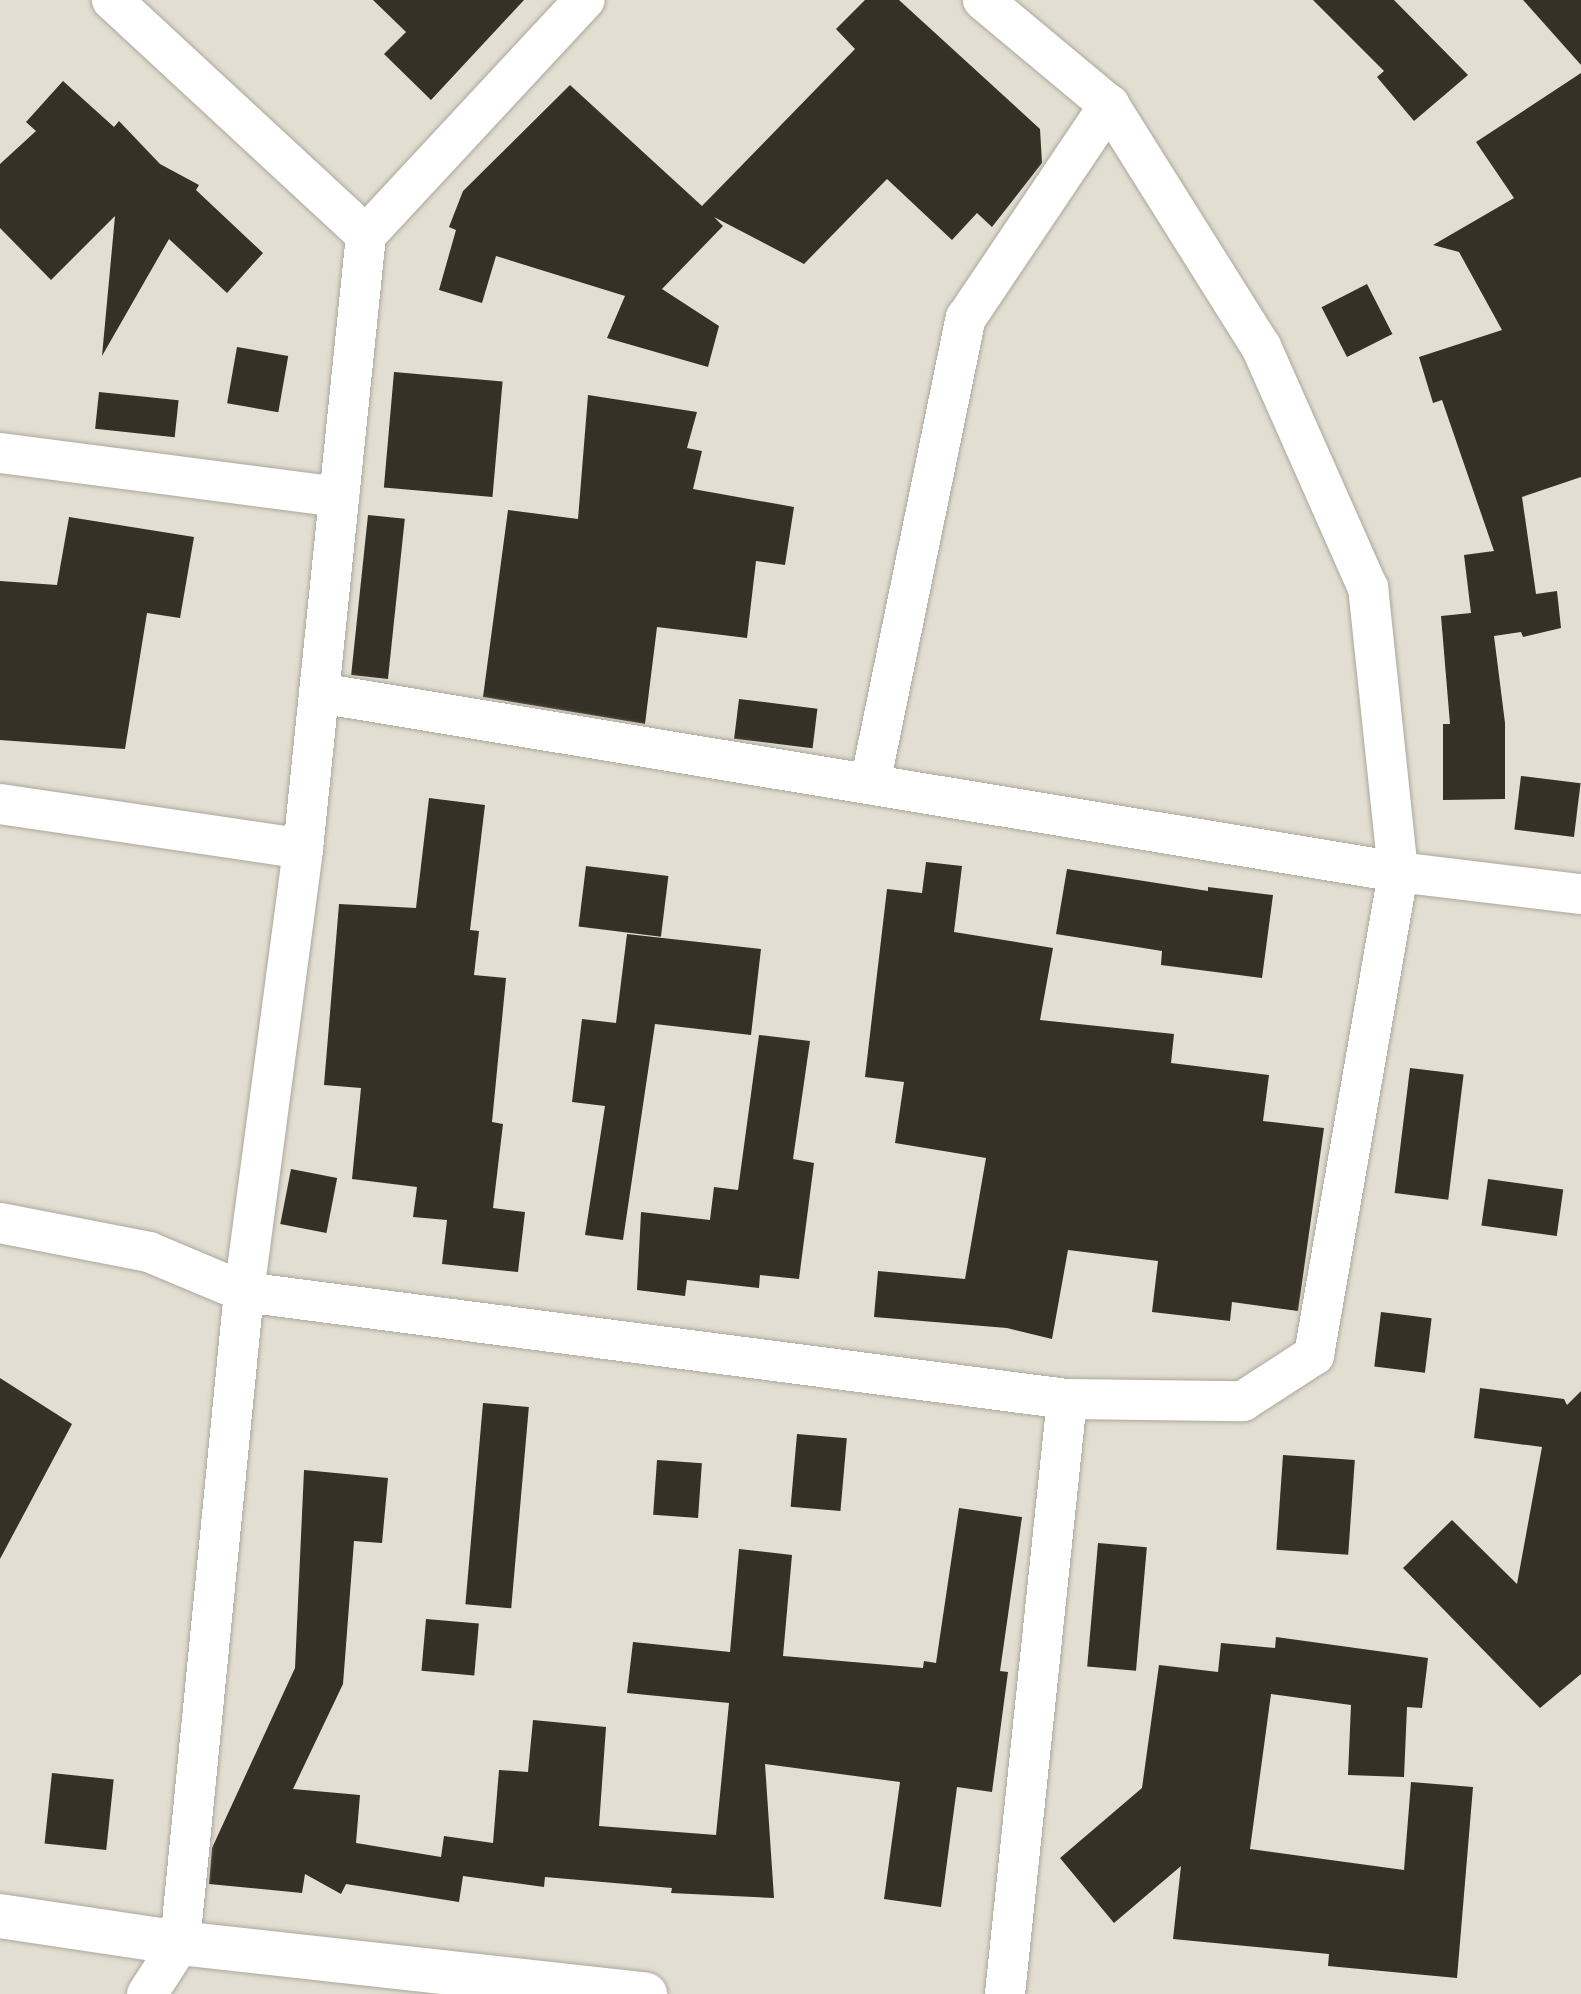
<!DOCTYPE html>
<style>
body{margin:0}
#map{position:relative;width:1581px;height:1994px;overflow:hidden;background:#e3ded2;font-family:"Archivo Narrow",sans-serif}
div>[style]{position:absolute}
.building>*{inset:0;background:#353127;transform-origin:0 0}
.roads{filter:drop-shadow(0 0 2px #aca79c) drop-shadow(0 0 2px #aca79c)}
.street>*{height:40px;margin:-20px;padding:0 20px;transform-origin:20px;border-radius:20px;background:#fff}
.secondary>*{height:44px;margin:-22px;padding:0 22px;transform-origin:22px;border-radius:22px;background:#fff}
span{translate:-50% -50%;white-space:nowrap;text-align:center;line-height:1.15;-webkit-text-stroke:8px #e3ded2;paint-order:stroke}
</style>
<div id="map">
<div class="building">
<i style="clip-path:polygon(373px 0,524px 0,431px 100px,384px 54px,406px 32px)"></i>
<i style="clip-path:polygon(865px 0,899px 0,1040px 129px,1042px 163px,992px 227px,977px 213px,952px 240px,887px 179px,804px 264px,714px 217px,723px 226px,662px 289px,719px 326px,708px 367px,607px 338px,625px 296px,496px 256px,482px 303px,439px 290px,456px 230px,449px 227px,463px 191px,570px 85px,702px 206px,855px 49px,836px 29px)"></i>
<i style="clip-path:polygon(1313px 0,1394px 0,1468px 75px,1414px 121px,1377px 77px,1384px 71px)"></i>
<i style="clip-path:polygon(1523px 0,1581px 0,1581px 65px)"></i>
<i style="clip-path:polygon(1581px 73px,1581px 477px,1522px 497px,1536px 594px,1557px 591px,1561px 628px,1523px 637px,1521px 632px,1494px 636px,1505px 723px,1505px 799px,1443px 800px,1443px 724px,1450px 724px,1441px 616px,1471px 613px,1464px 555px,1494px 551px,1442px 400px,1433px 403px,1419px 357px,1502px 330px,1459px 252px,1433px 245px,1514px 198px,1476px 142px)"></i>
<i style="clip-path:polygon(63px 81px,114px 127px,119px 121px,160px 164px,199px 185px,196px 190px,263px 253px,227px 293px,169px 239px,102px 356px,115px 216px,51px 280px,0 228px,0 164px,36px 131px,26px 122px)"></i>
<i style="left:1367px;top:284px;width:56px;height:51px;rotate:63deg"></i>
<i style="left:237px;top:347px;width:52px;height:57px;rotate:10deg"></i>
<i style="left:394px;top:372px;width:109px;height:116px;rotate:5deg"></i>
<i style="left:99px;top:392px;width:80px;height:37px;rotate:6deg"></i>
<i style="clip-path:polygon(588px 395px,697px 412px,687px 448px,702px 451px,693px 489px,794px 507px,785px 565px,756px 561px,747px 638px,657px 627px,645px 724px,483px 697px,508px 510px,578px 519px)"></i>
<i style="left:368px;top:515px;width:37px;height:161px;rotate:6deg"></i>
<i style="clip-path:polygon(69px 517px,194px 537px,180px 618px,147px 613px,125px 749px,0 740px,0 581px,57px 585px)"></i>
<i style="left:739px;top:699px;width:79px;height:40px;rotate:7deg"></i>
<i style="left:1521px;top:776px;width:60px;height:54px;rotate:7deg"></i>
<i style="clip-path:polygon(429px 798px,485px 805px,470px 930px,479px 931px,474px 975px,506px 978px,492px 1122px,503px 1124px,493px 1208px,525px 1212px,518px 1272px,442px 1264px,447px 1220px,413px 1217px,417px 1187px,352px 1179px,361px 1088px,324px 1085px,339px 904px,416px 908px)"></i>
<i style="clip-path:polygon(926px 862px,962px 866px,954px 932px,1053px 948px,1040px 1020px,1174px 1034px,1171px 1063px,1269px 1075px,1263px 1121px,1324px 1128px,1298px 1311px,1232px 1302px,1230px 1321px,1152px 1312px,1158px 1261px,1068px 1250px,1052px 1339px,1007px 1328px,874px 1317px,878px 1271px,965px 1279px,986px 1158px,895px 1143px,904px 1082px,865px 1077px,887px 889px,922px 893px)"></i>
<i style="left:586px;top:866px;width:83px;height:61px;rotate:7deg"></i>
<i style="clip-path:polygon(1067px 869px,1208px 891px,1208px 887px,1273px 895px,1262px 978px,1161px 965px,1162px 951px,1056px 934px)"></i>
<i style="clip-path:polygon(627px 934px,761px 949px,751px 1035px,655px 1024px,623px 1240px,585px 1235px,605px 1106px,572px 1102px,582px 1019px,616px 1023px)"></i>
<i style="clip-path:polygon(759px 1035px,810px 1041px,793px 1159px,814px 1163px,799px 1279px,760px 1275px,759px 1288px,687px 1280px,685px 1296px,637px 1290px,641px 1212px,710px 1220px,714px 1187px,738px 1190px)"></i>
<i style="left:1410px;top:1068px;width:54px;height:126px;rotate:7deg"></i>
<i style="left:291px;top:1169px;width:47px;height:56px;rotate:11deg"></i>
<i style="left:1488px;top:1179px;width:76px;height:47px;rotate:8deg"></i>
<i style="left:1381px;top:1312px;width:51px;height:55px;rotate:7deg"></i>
<i style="clip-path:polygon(0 1378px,72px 1424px,0 1559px)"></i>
<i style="clip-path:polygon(1480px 1388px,1564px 1399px,1567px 1405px,1581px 1391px,1581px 1674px,1540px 1708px,1403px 1568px,1452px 1520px,1517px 1584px,1542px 1447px,1474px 1438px)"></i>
<i style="left:483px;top:1403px;width:46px;height:202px;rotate:5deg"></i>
<i style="left:797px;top:1434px;width:50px;height:73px;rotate:5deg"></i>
<i style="left:1283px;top:1455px;width:72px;height:95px;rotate:4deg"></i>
<i style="left:657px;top:1460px;width:45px;height:55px;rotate:4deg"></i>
<i style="clip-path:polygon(304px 1470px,388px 1478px,382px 1543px,354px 1541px,343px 1684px,293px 1789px,360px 1795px,356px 1843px,441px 1857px,444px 1836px,493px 1843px,499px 1770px,528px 1772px,533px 1720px,606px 1727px,599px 1826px,716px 1835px,729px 1703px,627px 1693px,633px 1642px,730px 1652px,739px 1549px,792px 1555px,783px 1656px,923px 1668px,924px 1661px,936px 1663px,959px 1508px,1022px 1517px,1000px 1671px,1008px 1672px,992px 1792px,957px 1787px,941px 1907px,884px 1899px,900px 1782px,765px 1764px,774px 1898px,671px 1893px,672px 1888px,545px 1877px,544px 1887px,463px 1876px,459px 1902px,346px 1884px,341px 1894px,305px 1874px,302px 1893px,209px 1884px,212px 1848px,295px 1668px)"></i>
<i style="left:1098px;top:1543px;width:49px;height:124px;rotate:5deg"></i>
<i style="left:426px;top:1619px;width:53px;height:52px;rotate:5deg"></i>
<i style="clip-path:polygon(1276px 1637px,1428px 1658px,1422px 1708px,1407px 1707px,1404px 1777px,1348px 1775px,1351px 1705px,1271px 1694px,1250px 1849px,1404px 1870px,1411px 1782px,1473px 1787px,1457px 1978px,1328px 1966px,1329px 1954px,1173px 1939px,1181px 1866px,1114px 1923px,1060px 1858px,1142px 1788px,1159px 1665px,1218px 1672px,1221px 1643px,1275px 1648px)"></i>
<i style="left:52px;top:1773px;width:62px;height:71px;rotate:6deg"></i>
</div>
<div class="roads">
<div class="street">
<i style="left:112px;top:0;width:346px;rotate:42.8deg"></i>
<i style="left:0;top:453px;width:342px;rotate:7.4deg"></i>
<i style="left:319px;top:693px;width:1094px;rotate:9.42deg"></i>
<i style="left:1398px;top:872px;width:184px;rotate:6.9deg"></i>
<i style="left:870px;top:784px;width:476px;rotate:-78.4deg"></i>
<i style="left:966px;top:318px;width:257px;rotate:-56.1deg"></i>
<i style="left:0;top:804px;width:306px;rotate:8.4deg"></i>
<i style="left:0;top:1223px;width:152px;rotate:11deg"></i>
<i style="left:149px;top:1252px;width:103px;rotate:22.8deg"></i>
<i style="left:244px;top:1292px;width:830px;rotate:7.41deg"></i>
<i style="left:1067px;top:1399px;width:176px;rotate:0.7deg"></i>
<i style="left:1243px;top:1401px;width:85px;rotate:-32.9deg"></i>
<i style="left:1314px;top:1355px;width:490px;rotate:-80.1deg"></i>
<i style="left:1398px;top:872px;width:286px;rotate:-96deg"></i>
<i style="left:1368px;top:588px;width:264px;rotate:-113.9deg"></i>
<i style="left:1261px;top:347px;width:286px;rotate:-122.1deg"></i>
<i style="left:1109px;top:105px;width:164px;rotate:-140.2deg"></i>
<i style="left:147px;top:1994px;width:61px;rotate:-57.1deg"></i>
<i style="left:180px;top:1943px;width:654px;rotate:-84.39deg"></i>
<i style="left:244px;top:1292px;width:447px;rotate:-82.4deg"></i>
<i style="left:303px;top:849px;width:617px;rotate:-84.14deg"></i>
<i style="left:366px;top:235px;width:321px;rotate:-47.1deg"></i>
<i style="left:1005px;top:1994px;width:598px;rotate:-84.05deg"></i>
</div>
<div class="secondary">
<i style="left:0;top:1916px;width:182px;rotate:8.5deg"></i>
<i style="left:180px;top:1943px;width:468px;rotate:6.3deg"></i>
</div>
</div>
</div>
